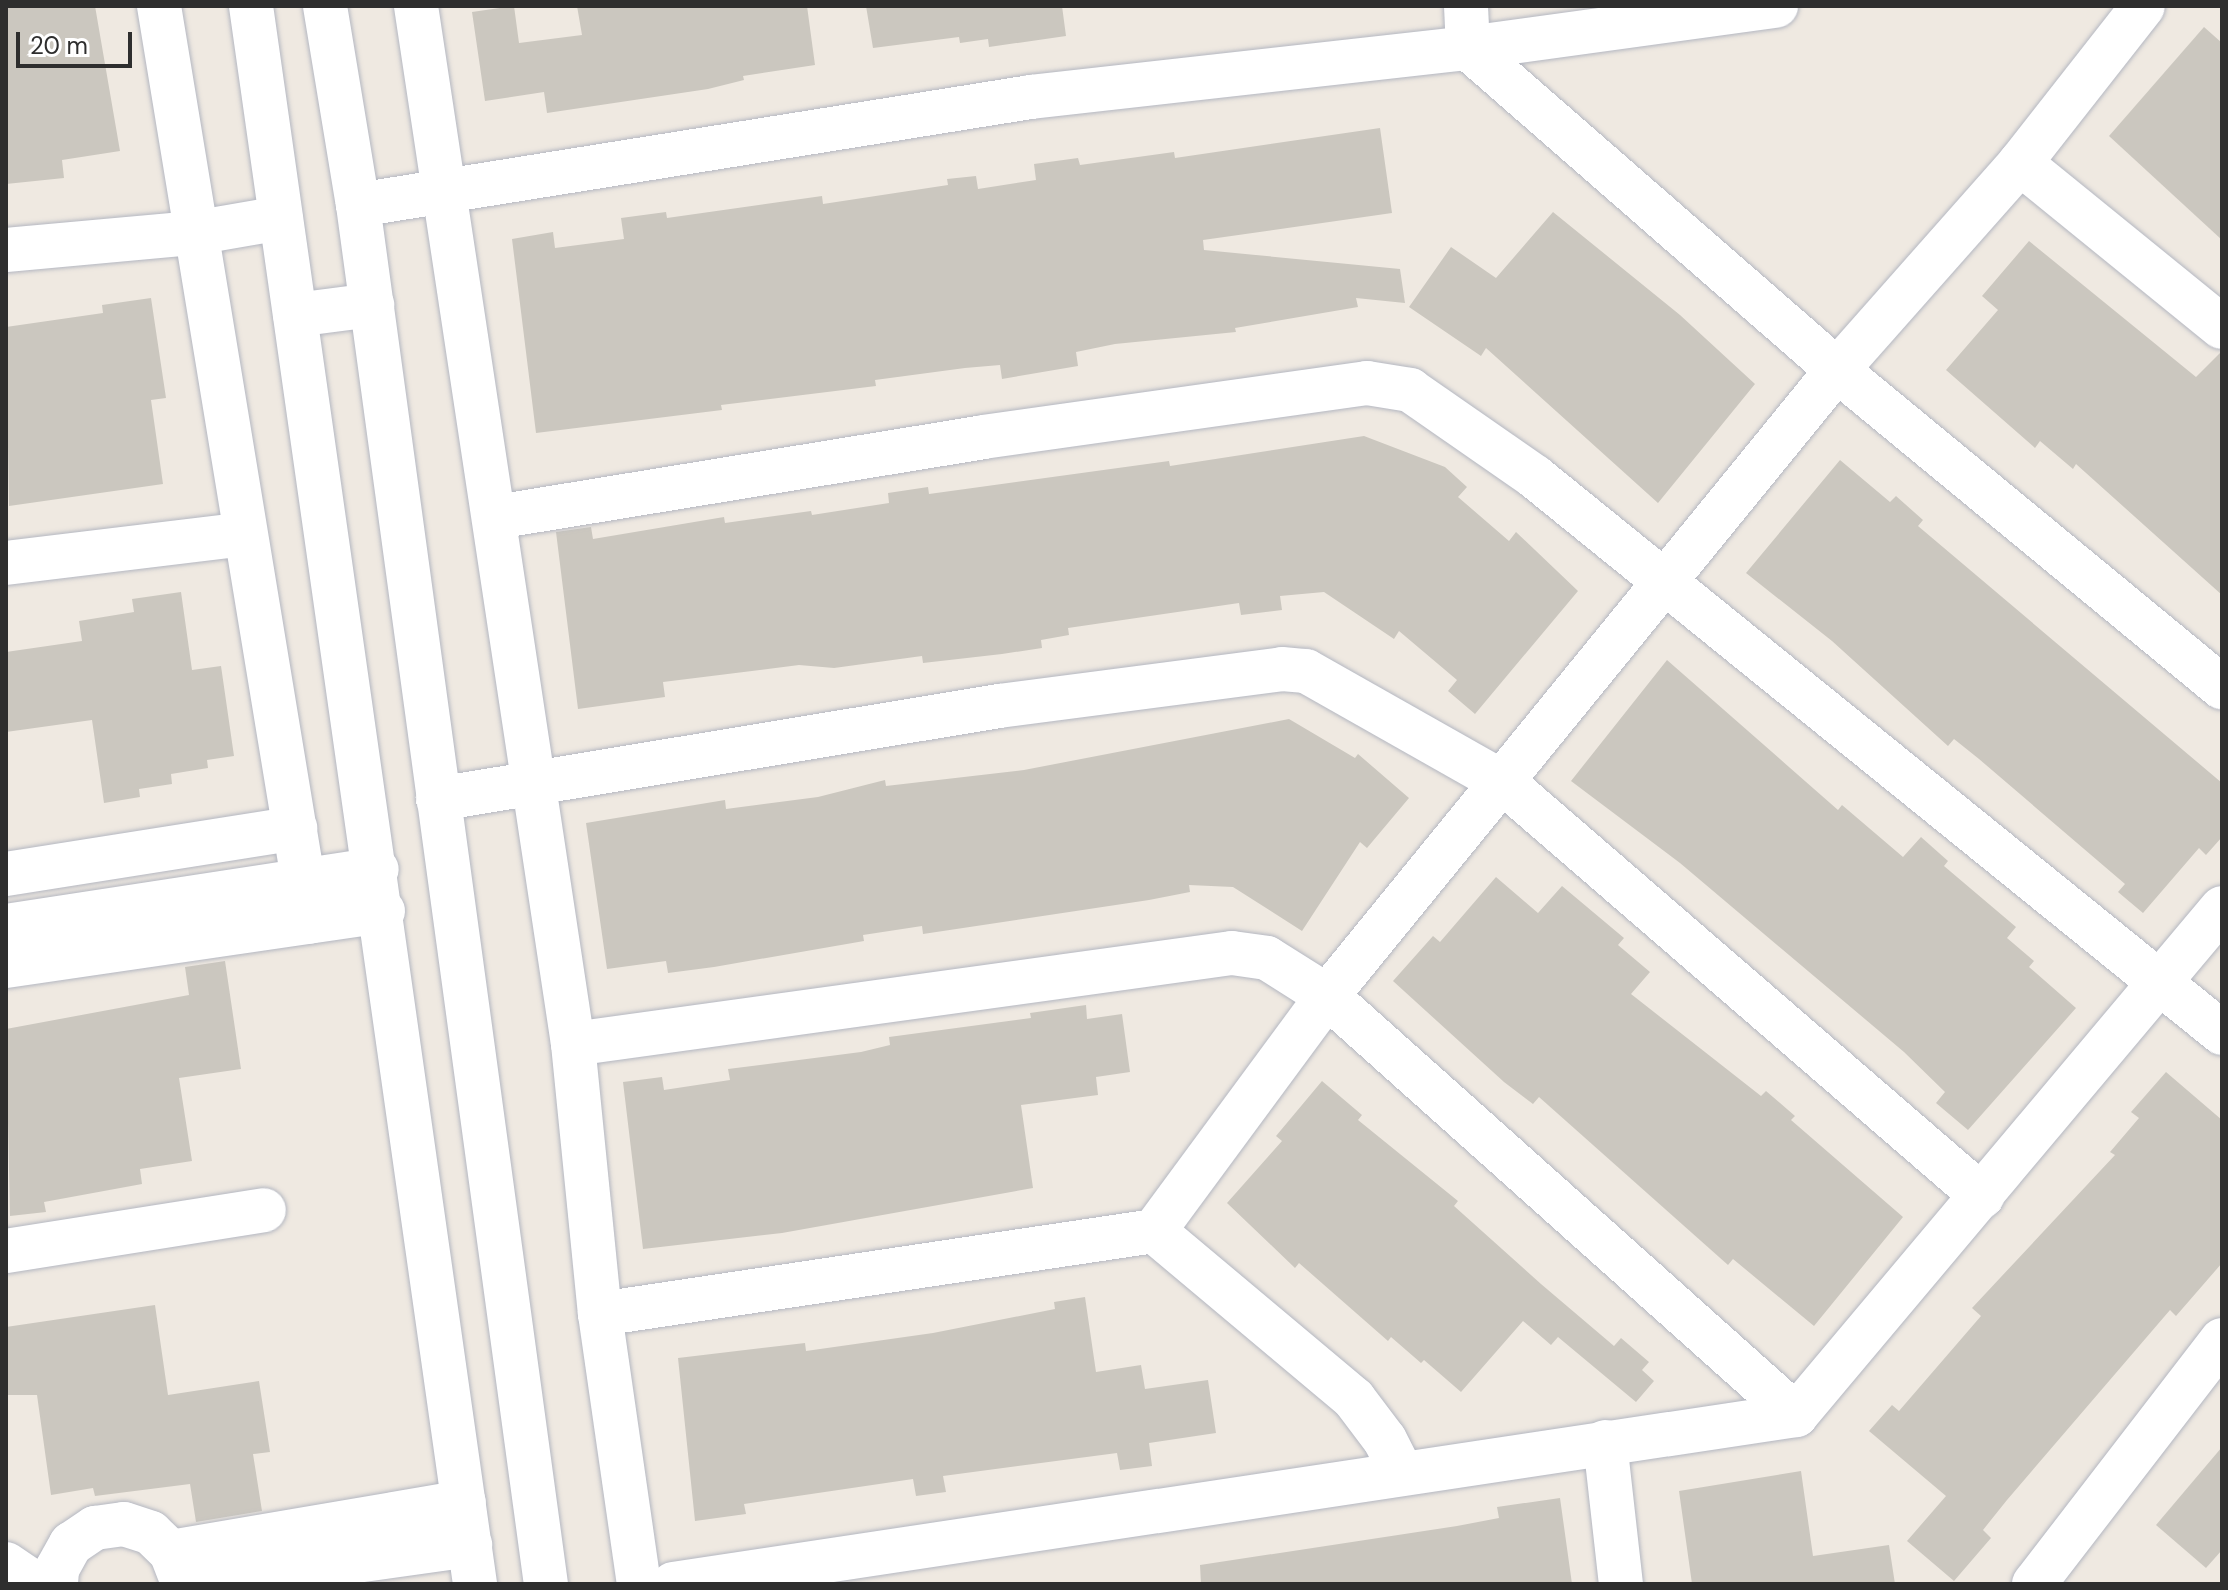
<!DOCTYPE html>
<style>
body{margin:0}
#map{position:relative;width:2228px;height:1590px;overflow:hidden;background:#efe9e1;font-family:"DM Sans",sans-serif}
div>[style]{position:absolute}
.building>*{inset:0;background:#cbc7bf}
.roads{filter:drop-shadow(0 0 2px #b4b7c1) drop-shadow(0 0 2px #b4b7c1)}
.minor>*{height:44px;margin:-22px;padding:0 22px;transform-origin:22px;border-radius:22px;background:#fff}
span{translate:-50% -50%;white-space:nowrap;text-align:center;line-height:1.15;-webkit-text-stroke:6px #fff;paint-order:stroke}
.frame{position:absolute;inset:0;border:8px solid #2e2e2e;pointer-events:none}
.scale{position:absolute;left:16px;top:32px;width:116px;height:36px;box-sizing:border-box;border:4px solid #2e2e2e;border-top:0;padding-left:10px;font-size:24px;line-height:28px;white-space:nowrap;color:#2e2e2e;-webkit-text-stroke:6px #fff;paint-order:stroke}
</style>
<div id="map">
<div class="building">
<i style="clip-path:polygon(6px 6px,95px 6px,120px 151px,62px 160px,64px 178px,6px 184px)"></i>
<i style="clip-path:polygon(514px 6px,519px 43px,582px 35px,577px 6px,807px 6px,815px 65px,743px 76px,744px 80px,708px 89px,547px 113px,544px 92px,485px 101px,472px 12px)"></i>
<i style="clip-path:polygon(866px 6px,1062px 6px,1066px 36px,989px 47px,988px 39px,960px 43px,959px 37px,873px 48px)"></i>
<i style="clip-path:polygon(2204px 27px,2222px 43px,2222px 240px,2109px 136px)"></i>
<i style="clip-path:polygon(1380px 128px,1392px 213px,1203px 240px,1204px 250px,1400px 269px,1405px 303px,1356px 298px,1358px 307px,1235px 328px,1236px 332px,1115px 344px,1076px 352px,1078px 366px,1002px 379px,1000px 365px,965px 368px,875px 380px,876px 386px,721px 405px,722px 410px,536px 433px,512px 239px,553px 232px,555px 248px,624px 239px,621px 218px,666px 212px,667px 218px,822px 196px,823px 204px,948px 185px,947px 179px,976px 176px,978px 189px,1036px 180px,1034px 164px,1078px 158px,1080px 165px,1174px 152px,1175px 158px)"></i>
<i style="clip-path:polygon(1553px 212px,1680px 315px,1755px 384px,1658px 503px,1486px 348px,1481px 356px,1409px 307px,1451px 247px,1496px 278px)"></i>
<i style="clip-path:polygon(2029px 241px,2196px 377px,2222px 351px,2222px 595px,2076px 464px,2073px 469px,2040px 441px,2035px 448px,1946px 370px,1998px 310px,1982px 296px)"></i>
<i style="clip-path:polygon(151px 298px,166px 398px,151px 400px,163px 484px,9px 506px,6px 327px,103px 313px,102px 305px)"></i>
<i style="clip-path:polygon(1364px 436px,1445px 467px,1467px 487px,1458px 497px,1509px 541px,1516px 532px,1578px 591px,1475px 714px,1448px 691px,1457px 680px,1399px 631px,1394px 639px,1324px 592px,1280px 596px,1282px 610px,1241px 615px,1239px 603px,1068px 628px,1069px 635px,1041px 640px,1042px 648px,1002px 654px,923px 663px,922px 656px,834px 668px,799px 665px,663px 682px,665px 697px,578px 709px,556px 532px,591px 527px,593px 539px,724px 517px,725px 523px,811px 511px,812px 515px,889px 503px,888px 493px,928px 487px,929px 494px,1169px 461px,1170px 466px)"></i>
<i style="clip-path:polygon(1840px 460px,1890px 502px,1896px 496px,1923px 520px,1918px 526px,2222px 783px,2222px 837px,2206px 855px,2199px 848px,2143px 913px,2118px 892px,2125px 884px,1979px 759px,1954px 739px,1948px 746px,1832px 641px,1746px 573px)"></i>
<i style="clip-path:polygon(181px 592px,192px 670px,221px 666px,234px 756px,207px 760px,208px 768px,171px 774px,172px 784px,139px 789px,140px 797px,104px 803px,92px 720px,6px 732px,6px 652px,82px 641px,79px 621px,134px 612px,132px 599px)"></i>
<i style="clip-path:polygon(1667px 660px,1838px 810px,1842px 805px,1903px 857px,1921px 837px,1948px 861px,1944px 866px,2016px 927px,2007px 938px,2034px 961px,2029px 967px,2076px 1008px,1968px 1130px,1936px 1103px,1945px 1092px,1904px 1052px,1680px 863px,1571px 781px)"></i>
<i style="clip-path:polygon(1289px 719px,1355px 758px,1358px 754px,1409px 798px,1367px 848px,1360px 842px,1302px 931px,1233px 887px,1189px 885px,1190px 892px,1149px 900px,923px 934px,922px 926px,863px 935px,864px 941px,714px 967px,668px 973px,666px 961px,607px 969px,586px 823px,725px 800px,726px 809px,818px 797px,885px 780px,886px 786px,1024px 770px)"></i>
<i style="clip-path:polygon(1496px 877px,1538px 913px,1562px 886px,1624px 938px,1618px 945px,1650px 972px,1631px 994px,1761px 1096px,1766px 1091px,1795px 1116px,1791px 1120px,1903px 1217px,1814px 1326px,1733px 1259px,1728px 1265px,1539px 1097px,1533px 1104px,1504px 1082px,1393px 981px,1433px 936px,1440px 942px)"></i>
<i style="clip-path:polygon(225px 961px,241px 1069px,179px 1078px,192px 1161px,140px 1169px,142px 1184px,44px 1202px,46px 1212px,10px 1216px,6px 1029px,189px 995px,185px 967px)"></i>
<i style="clip-path:polygon(1086px 1005px,1087px 1019px,1122px 1014px,1130px 1072px,1096px 1077px,1098px 1095px,1021px 1105px,1033px 1188px,782px 1233px,643px 1249px,623px 1082px,662px 1077px,664px 1090px,730px 1080px,728px 1069px,861px 1052px,890px 1045px,889px 1037px,1031px 1018px,1030px 1013px)"></i>
<i style="clip-path:polygon(2166px 1072px,2222px 1120px,2222px 1263px,2176px 1316px,2170px 1310px,2007px 1500px,1983px 1530px,1991px 1538px,1954px 1581px,1907px 1541px,1946px 1496px,1869px 1431px,1892px 1405px,1899px 1411px,1981px 1316px,1972px 1308px,2115px 1155px,2110px 1152px,2139px 1118px,2131px 1112px)"></i>
<i style="clip-path:polygon(1322px 1081px,1362px 1115px,1358px 1120px,1458px 1201px,1454px 1206px,1541px 1284px,1614px 1346px,1621px 1338px,1649px 1362px,1642px 1370px,1654px 1381px,1636px 1402px,1558px 1337px,1551px 1345px,1523px 1321px,1461px 1392px,1424px 1360px,1421px 1363px,1391px 1337px,1388px 1341px,1299px 1263px,1295px 1268px,1227px 1203px,1282px 1141px,1276px 1136px)"></i>
<i style="clip-path:polygon(1085px 1297px,1096px 1372px,1141px 1365px,1145px 1389px,1208px 1380px,1216px 1433px,1149px 1443px,1152px 1466px,1120px 1470px,1117px 1453px,943px 1476px,946px 1492px,916px 1496px,913px 1479px,744px 1504px,746px 1514px,695px 1521px,678px 1358px,805px 1343px,806px 1351px,933px 1333px,1055px 1309px,1054px 1302px)"></i>
<i style="clip-path:polygon(155px 1305px,168px 1395px,259px 1381px,270px 1452px,253px 1454px,262px 1511px,196px 1522px,190px 1484px,95px 1496px,93px 1488px,51px 1495px,37px 1395px,6px 1395px,6px 1327px)"></i>
<i style="clip-path:polygon(2222px 1447px,2222px 1550px,2206px 1568px,2156px 1525px)"></i>
<i style="clip-path:polygon(1801px 1471px,1813px 1556px,1889px 1545px,1895px 1584px,1692px 1584px,1679px 1491px)"></i>
<i style="clip-path:polygon(1560px 1498px,1572px 1584px,1201px 1584px,1200px 1565px,1457px 1526px,1499px 1518px,1497px 1507px)"></i>
</div>
<div class="roads">
<div class="minor">
<i style="left:159px;top:6px;width:928px;rotate:80.64deg"></i>
<i style="left:251px;top:6px;width:1594px;rotate:81.92deg"></i>
<i style="left:325px;top:6px;width:202px;rotate:80.6deg"></i>
<i style="left:358px;top:205px;width:1392px;rotate:82.24deg"></i>
<i style="left:416px;top:6px;width:1050px;rotate:81.4deg"></i>
<i style="left:573px;top:1044px;width:271px;rotate:84.3deg"></i>
<i style="left:600px;top:1314px;width:273px;rotate:81.8deg"></i>
<i style="left:1466px;top:6px;width:42px;rotate:87.3deg"></i>
<i style="left:1468px;top:48px;width:490px;rotate:41.1deg"></i>
<i style="left:1837px;top:370px;width:499px;rotate:39.5deg"></i>
<i style="left:2020px;top:163px;width:260px;rotate:39.1deg"></i>
<i style="left:358px;top:205px;width:682px;rotate:-9.12deg"></i>
<i style="left:1031px;top:97px;width:440px;rotate:-6.4deg"></i>
<i style="left:1468px;top:48px;width:311px;rotate:-7.8deg"></i>
<i style="left:6px;top:250px;width:189px;rotate:-5.2deg"></i>
<i style="left:194px;top:233px;width:88px;rotate:-9.8deg"></i>
<i style="left:295px;top:315px;width:78px;rotate:-7.4deg"></i>
<i style="left:496px;top:517px;width:494px;rotate:-9.3deg"></i>
<i style="left:983px;top:437px;width:388px;rotate:-8deg"></i>
<i style="left:1367px;top:383px;width:44px;rotate:9.2deg"></i>
<i style="left:1410px;top:390px;width:152px;rotate:34.8deg"></i>
<i style="left:1535px;top:477px;width:884px;rotate:38.98deg"></i>
<i style="left:6px;top:563px;width:240px;rotate:-6.9deg"></i>
<i style="left:438px;top:799px;width:569px;rotate:-9.41deg"></i>
<i style="left:999px;top:706px;width:285px;rotate:-7.4deg"></i>
<i style="left:1282px;top:669px;width:24px;rotate:5deg"></i>
<i style="left:1306px;top:671px;width:227px;rotate:29.5deg"></i>
<i style="left:1504px;top:783px;width:632px;rotate:40.83deg"></i>
<i style="left:6px;top:874px;width:293px;rotate:-9deg"></i>
<i style="left:6px;top:926px;width:375px;rotate:-8.7deg"></i>
<i style="left:6px;top:966px;width:381px;rotate:-8.3deg"></i>
<i style="left:573px;top:1044px;width:665px;rotate:-7.86deg"></i>
<i style="left:1232px;top:953px;width:35px;rotate:8deg"></i>
<i style="left:1267px;top:958px;width:71px;rotate:32.3deg"></i>
<i style="left:1327px;top:996px;width:629px;rotate:41.78deg"></i>
<i style="left:1154px;top:1231px;width:292px;rotate:-53.6deg"></i>
<i style="left:1327px;top:996px;width:807px;rotate:-50.83deg"></i>
<i style="left:1837px;top:370px;width:276px;rotate:-48.5deg"></i>
<i style="left:2020px;top:163px;width:199px;rotate:-51.9deg"></i>
<i style="left:6px;top:1251px;width:261px;rotate:-9deg"></i>
<i style="left:600px;top:1314px;width:560px;rotate:-8.52deg"></i>
<i style="left:1154px;top:1231px;width:261px;rotate:40deg"></i>
<i style="left:1354px;top:1399px;width:51px;rotate:52.9deg"></i>
<i style="left:1385px;top:1440px;width:35px;rotate:63deg"></i>
<i style="left:1605px;top:1442px;width:143px;rotate:83.6deg"></i>
<i style="left:171px;top:1552px;width:297px;rotate:-9.7deg"></i>
<i style="left:6px;top:1564px;width:36px;rotate:34deg"></i>
<i style="left:56px;top:1584px;width:15px;rotate:-86deg"></i>
<i style="left:57px;top:1569px;width:29px;rotate:-61deg"></i>
<i style="left:71px;top:1544px;width:29px;rotate:-34deg"></i>
<i style="left:95px;top:1528px;width:29px;rotate:-8deg"></i>
<i style="left:124px;top:1524px;width:28px;rotate:18deg"></i>
<i style="left:151px;top:1533px;width:28px;rotate:44deg"></i>
<i style="left:171px;top:1552px;width:28px;rotate:69deg"></i>
<i style="left:192px;top:1584px;width:281px;rotate:-8deg"></i>
<i style="left:673px;top:1584px;width:1136px;rotate:-8.56deg"></i>
<i style="left:1796px;top:1415px;width:662px;rotate:-49.96deg"></i>
<i style="left:2034px;top:1584px;width:308px;rotate:-52.4deg"></i>
</div>
</div>
<div class="frame"></div>
<div class="scale">20 m</div>
</div>
